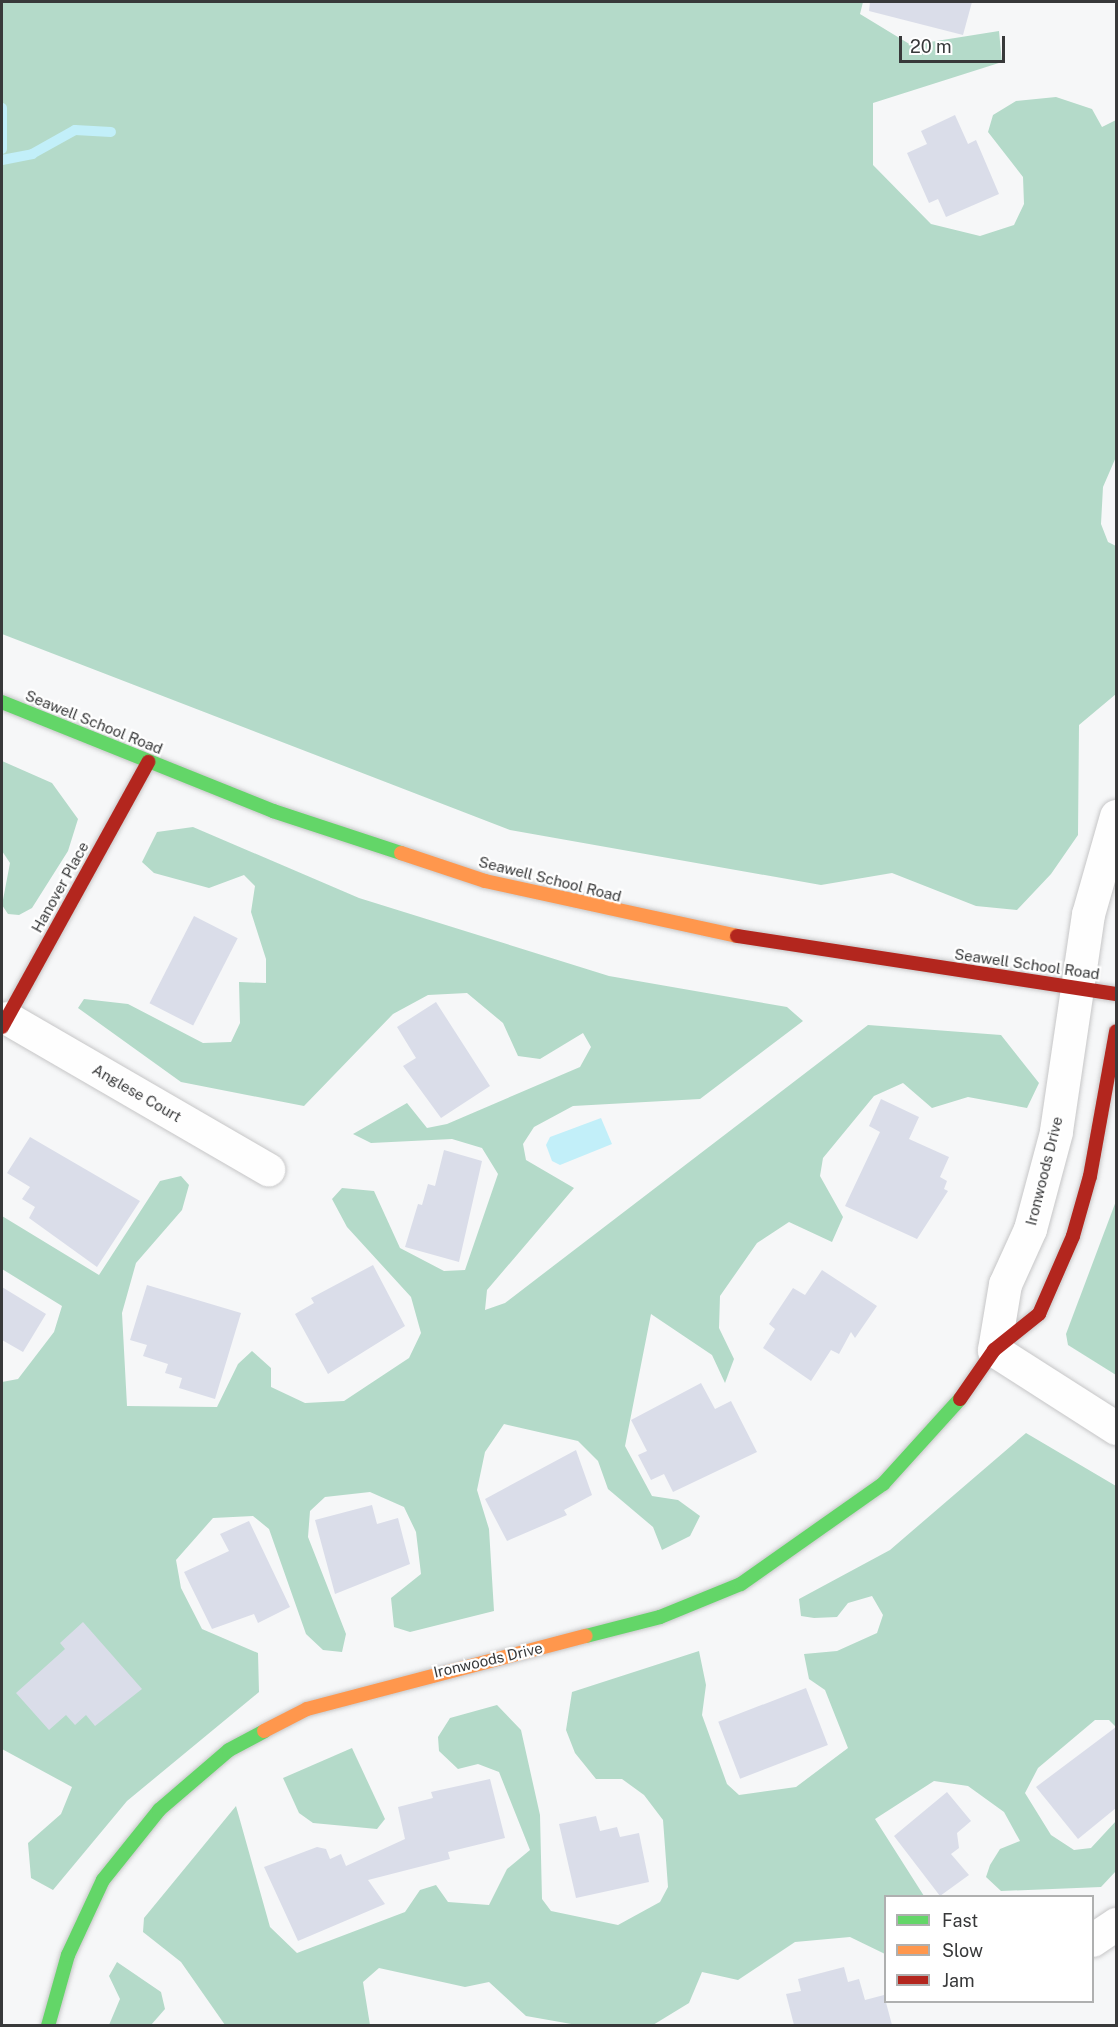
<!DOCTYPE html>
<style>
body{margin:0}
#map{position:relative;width:1118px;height:2027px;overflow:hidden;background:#f6f7f8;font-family:"Public Sans",sans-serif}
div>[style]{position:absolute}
.forest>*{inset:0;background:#b4dac9}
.water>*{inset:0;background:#c2eff9}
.stream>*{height:10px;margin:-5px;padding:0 5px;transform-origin:5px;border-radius:5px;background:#c2eff9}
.building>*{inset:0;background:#dadde9;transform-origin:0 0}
.roads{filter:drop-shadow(0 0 2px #c6c6c7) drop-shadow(0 0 2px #c6c6c7)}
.street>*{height:33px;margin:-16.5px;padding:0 16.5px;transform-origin:16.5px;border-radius:16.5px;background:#fefefe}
.fast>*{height:14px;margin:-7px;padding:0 7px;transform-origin:7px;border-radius:7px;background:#63d668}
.slow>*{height:14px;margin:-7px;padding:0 7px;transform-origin:7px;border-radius:7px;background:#ff974d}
.jam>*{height:14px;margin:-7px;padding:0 7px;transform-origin:7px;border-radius:7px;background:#b3261e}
span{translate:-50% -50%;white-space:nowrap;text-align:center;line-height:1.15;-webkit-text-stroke:4.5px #fff;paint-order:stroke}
.street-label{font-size:15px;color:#38393a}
.frame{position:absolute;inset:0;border:3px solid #38393a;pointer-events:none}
.legend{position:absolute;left:884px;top:1895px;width:210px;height:108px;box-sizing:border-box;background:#fff;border:2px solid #afb0b0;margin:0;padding:8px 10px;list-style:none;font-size:18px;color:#38393a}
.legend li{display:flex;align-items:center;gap:12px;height:30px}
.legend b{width:30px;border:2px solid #afb0b0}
.scale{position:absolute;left:899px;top:36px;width:106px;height:27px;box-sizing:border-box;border:3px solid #38393a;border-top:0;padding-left:8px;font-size:18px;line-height:21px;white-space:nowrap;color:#38393a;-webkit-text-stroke:4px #fff;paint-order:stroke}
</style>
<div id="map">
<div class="forest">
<i style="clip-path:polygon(2px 2px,863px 2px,860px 14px,911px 45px,999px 31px,1002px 62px,873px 103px,873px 165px,931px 224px,980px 236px,1014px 225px,1024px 204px,1023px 177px,988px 132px,993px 115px,1016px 101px,1056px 97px,1092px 109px,1102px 127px,1116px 120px,1116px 457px,1103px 487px,1101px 524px,1108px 542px,1116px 546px,1116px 694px,1079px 725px,1078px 835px,1051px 874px,1017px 910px,976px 906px,892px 873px,821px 885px,510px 830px,2px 634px)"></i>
<i style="clip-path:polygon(2px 761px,52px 783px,78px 819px,68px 851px,32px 908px,19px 915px,8px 914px,2px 905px,10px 863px,2px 851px)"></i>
<i style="clip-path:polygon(193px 827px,359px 898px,609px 976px,787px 1007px,803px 1021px,700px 1099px,573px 1106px,534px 1127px,523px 1144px,526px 1160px,574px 1188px,487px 1290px,485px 1310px,505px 1303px,868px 1025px,1001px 1035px,1039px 1083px,1027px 1108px,968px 1097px,932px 1108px,903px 1083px,874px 1096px,823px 1158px,820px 1176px,843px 1217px,832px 1242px,789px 1222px,757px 1243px,720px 1296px,719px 1328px,734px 1359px,725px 1383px,712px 1355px,651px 1314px,625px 1446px,652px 1496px,678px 1500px,700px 1516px,690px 1536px,662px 1550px,653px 1527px,608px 1489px,598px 1461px,578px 1441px,504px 1424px,485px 1452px,477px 1490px,489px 1529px,494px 1611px,410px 1632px,394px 1627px,391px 1598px,421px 1574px,416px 1532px,404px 1507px,370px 1492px,325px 1497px,310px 1511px,308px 1537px,346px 1634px,342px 1652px,323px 1650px,306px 1634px,269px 1529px,253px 1516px,213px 1518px,176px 1560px,181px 1588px,202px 1629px,258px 1653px,259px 1692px,127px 1801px,53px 1890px,31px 1878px,28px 1843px,61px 1814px,72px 1787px,2px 1749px,2px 1382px,18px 1379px,54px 1332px,62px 1306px,2px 1269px,2px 1216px,99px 1275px,160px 1181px,181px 1176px,189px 1185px,182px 1210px,136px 1263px,122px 1313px,127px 1406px,217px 1407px,238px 1364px,252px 1351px,271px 1368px,271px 1387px,305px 1403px,344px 1401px,409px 1358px,421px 1333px,411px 1297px,347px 1227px,332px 1199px,342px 1188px,374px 1191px,400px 1248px,444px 1271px,465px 1270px,498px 1174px,482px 1148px,452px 1139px,371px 1143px,353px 1134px,407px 1103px,427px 1128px,447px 1124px,580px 1067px,591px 1047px,583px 1033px,540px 1059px,518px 1056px,503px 1023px,467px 993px,428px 995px,393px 1014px,304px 1106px,181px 1082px,78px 1008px,84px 999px,128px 1004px,203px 1043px,231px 1042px,240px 1023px,239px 982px,266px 983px,266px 959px,251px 912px,255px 886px,244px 875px,209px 888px,154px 873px,142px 862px,157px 832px)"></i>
<i style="clip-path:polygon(1116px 1201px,1116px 1375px,1068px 1345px,1066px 1334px)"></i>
<i style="clip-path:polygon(1026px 1433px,1116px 1486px,1116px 1727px,1109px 1720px,1095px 1720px,1038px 1768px,1025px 1793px,1051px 1835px,1074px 1850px,1091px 1848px,1116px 1821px,1116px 1871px,1101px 1887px,1001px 1891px,986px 1877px,990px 1865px,1000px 1849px,1020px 1841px,1004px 1812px,968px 1786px,934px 1781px,875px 1819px,924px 1896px,886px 1896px,885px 1954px,850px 1937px,795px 1942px,738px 1980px,702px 1972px,689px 2003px,653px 2025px,577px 2025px,526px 2016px,489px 1982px,465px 1987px,379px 1968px,363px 1982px,370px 2025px,225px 2025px,181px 1962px,143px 1932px,144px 1918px,236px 1806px,270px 1927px,297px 1953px,405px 1912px,420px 1890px,436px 1885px,448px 1902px,489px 1905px,507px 1869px,530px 1850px,499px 1772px,478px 1764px,458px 1769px,439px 1751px,438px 1737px,450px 1718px,497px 1705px,521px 1730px,540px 1815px,542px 1899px,551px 1911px,618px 1925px,660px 1902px,668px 1887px,663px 1820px,644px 1795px,622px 1779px,596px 1779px,575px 1753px,566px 1730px,572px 1692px,699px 1651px,706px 1685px,702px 1715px,727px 1784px,739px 1795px,796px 1787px,848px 1748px,825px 1690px,809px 1679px,804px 1654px,837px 1651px,877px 1633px,883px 1615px,872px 1596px,848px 1603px,837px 1617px,814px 1618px,801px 1616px,799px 1599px,890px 1550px)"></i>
<i style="clip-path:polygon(352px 1748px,385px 1819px,377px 1829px,313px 1823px,299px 1813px,283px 1778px)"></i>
<i style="clip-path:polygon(117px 1962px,161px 1992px,165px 2009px,151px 2025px,109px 2025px,120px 1999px,109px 1976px)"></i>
</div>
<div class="water">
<i style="clip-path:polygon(601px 1118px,612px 1144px,560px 1165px,552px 1161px,546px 1145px,550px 1137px)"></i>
</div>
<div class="stream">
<i style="left:2px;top:108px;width:41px;rotate:90deg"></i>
<i style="left:2px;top:160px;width:31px;rotate:-11deg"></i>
<i style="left:32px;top:154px;width:49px;rotate:-29.2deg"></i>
<i style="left:75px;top:130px;width:36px;rotate:3deg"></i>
</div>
<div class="building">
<i style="clip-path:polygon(870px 2px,972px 2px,963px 35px,869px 11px)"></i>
<i style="clip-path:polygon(955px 115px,968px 144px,976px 140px,999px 194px,946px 217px,938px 199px,929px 203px,907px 153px,927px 144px,921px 131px)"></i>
<i style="left:194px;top:916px;width:49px;height:98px;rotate:27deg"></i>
<i style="clip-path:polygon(436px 1002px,490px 1086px,441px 1118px,403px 1066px,416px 1058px,397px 1027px)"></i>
<i style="clip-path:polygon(881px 1099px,919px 1117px,909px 1139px,949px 1157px,940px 1177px,947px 1181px,944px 1189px,948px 1191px,917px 1239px,845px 1206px,880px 1132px,869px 1126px)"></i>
<i style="clip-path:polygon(30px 1137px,140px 1201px,97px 1267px,29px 1218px,35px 1207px,22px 1199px,30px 1187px,7px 1173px)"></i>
<i style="clip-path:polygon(444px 1150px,482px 1161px,459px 1262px,405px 1247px,418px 1204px,422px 1205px,428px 1184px,435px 1186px)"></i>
<i style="clip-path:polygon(373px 1265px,405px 1326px,328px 1374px,295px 1314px,314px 1303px,311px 1298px)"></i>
<i style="clip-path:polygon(822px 1270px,877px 1306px,855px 1338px,851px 1332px,839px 1354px,831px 1350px,811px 1381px,763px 1348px,775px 1329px,769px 1324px,793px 1288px,805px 1295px)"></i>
<i style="clip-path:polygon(147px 1285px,241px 1313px,215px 1399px,179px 1388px,182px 1378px,165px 1373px,168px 1364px,143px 1356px,147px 1345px,130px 1340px)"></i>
<i style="clip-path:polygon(2px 1287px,46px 1314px,23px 1352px,2px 1340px)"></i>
<i style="clip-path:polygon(701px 1383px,715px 1409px,731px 1401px,757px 1452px,673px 1492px,664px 1474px,651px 1480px,638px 1455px,647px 1451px,631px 1420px)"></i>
<i style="clip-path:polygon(576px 1450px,592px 1495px,564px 1510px,567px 1515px,507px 1541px,485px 1499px)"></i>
<i style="clip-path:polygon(372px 1505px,377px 1524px,398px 1518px,410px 1564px,335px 1594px,315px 1520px)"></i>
<i style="clip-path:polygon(249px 1521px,290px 1607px,258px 1623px,254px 1614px,212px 1629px,184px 1572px,229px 1551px,220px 1534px)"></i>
<i style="clip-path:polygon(83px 1622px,142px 1689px,95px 1726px,86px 1715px,75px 1725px,66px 1715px,49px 1730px,16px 1693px,65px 1649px,60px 1643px)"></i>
<i style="left:806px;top:1688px;width:61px;height:94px;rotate:69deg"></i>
<i style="clip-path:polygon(1116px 1727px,1116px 1808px,1078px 1839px,1036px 1787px)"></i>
<i style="clip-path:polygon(490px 1779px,505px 1838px,448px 1852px,450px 1859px,368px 1880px,385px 1904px,298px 1941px,264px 1867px,317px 1847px,326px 1849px,330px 1859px,341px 1854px,346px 1866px,405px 1839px,398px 1807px,433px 1798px,431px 1792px)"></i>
<i style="clip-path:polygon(947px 1792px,971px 1821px,957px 1833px,959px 1848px,951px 1854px,969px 1875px,940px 1896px,894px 1836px)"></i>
<i style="clip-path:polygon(596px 1816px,600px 1831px,617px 1827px,620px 1837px,639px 1833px,649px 1882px,576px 1898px,559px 1824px)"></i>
<i style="clip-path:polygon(844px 1967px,848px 1982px,859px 1979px,865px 2000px,884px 1995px,892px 2025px,794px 2025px,786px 1994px,801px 1991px,798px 1979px)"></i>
</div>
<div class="roads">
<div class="street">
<i style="left:1116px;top:816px;width:102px;rotate:105.9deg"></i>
<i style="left:1088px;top:914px;width:220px;rotate:98.4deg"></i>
<i style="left:1056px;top:1132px;width:100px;rotate:105deg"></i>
<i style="left:1030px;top:1229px;width:60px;rotate:114.4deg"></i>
<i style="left:1005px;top:1284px;width:67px;rotate:99.5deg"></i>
<i style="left:994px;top:1350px;width:145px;rotate:32.6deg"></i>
<i style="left:7px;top:1018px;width:302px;rotate:30.1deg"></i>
<i style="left:1092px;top:1940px;width:29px;rotate:-34deg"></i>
</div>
<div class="fast">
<i style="left:2px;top:702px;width:292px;rotate:21.9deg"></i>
<i style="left:273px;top:811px;width:135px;rotate:18.2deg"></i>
<i style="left:586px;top:1636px;width:76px;rotate:-14.4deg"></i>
<i style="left:660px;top:1617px;width:87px;rotate:-22.2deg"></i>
<i style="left:741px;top:1584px;width:174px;rotate:-35.2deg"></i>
<i style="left:883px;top:1484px;width:115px;rotate:-47.8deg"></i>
<i style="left:48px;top:2026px;width:74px;rotate:-74.3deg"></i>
<i style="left:68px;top:1955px;width:83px;rotate:-65deg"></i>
<i style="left:103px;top:1880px;width:90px;rotate:-51.3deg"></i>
<i style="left:159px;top:1810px;width:92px;rotate:-40.6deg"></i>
<i style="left:229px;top:1750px;width:40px;rotate:-28deg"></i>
</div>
<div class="slow">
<i style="left:401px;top:853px;width:89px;rotate:18.4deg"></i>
<i style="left:485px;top:881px;width:258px;rotate:12.3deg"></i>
<i style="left:264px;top:1731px;width:48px;rotate:-27.1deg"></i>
<i style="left:307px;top:1709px;width:288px;rotate:-14.7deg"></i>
</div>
<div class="jam">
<i style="left:737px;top:936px;width:383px;rotate:8.7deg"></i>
<i style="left:2px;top:1027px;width:303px;rotate:-61.1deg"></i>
<i style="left:960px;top:1399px;width:60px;rotate:-55.2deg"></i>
<i style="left:994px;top:1350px;width:58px;rotate:-38.7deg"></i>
<i style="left:1039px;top:1314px;width:85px;rotate:-66.4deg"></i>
<i style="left:1073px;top:1236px;width:62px;rotate:-74.2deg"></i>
<i style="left:1090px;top:1176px;width:147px;rotate:-79.8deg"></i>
</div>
</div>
<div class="street-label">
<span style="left:94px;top:722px;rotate:22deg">Seawell School Road</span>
<span style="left:550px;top:879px;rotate:14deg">Seawell School Road</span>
<span style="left:60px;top:887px;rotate:-61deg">Hanover Place</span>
<span style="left:1027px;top:964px;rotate:8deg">Seawell School Road</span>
<span style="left:137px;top:1093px;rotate:30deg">Anglese Court</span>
<span style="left:1044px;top:1171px;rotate:-76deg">Ironwoods Drive</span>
<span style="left:488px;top:1660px;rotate:-13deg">Ironwoods Drive</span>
</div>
<div class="frame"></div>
<ul class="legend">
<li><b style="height:8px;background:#63d668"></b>Fast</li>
<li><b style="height:8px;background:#ff974d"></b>Slow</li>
<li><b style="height:8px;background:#b3261e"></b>Jam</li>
</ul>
<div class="scale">20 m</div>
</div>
